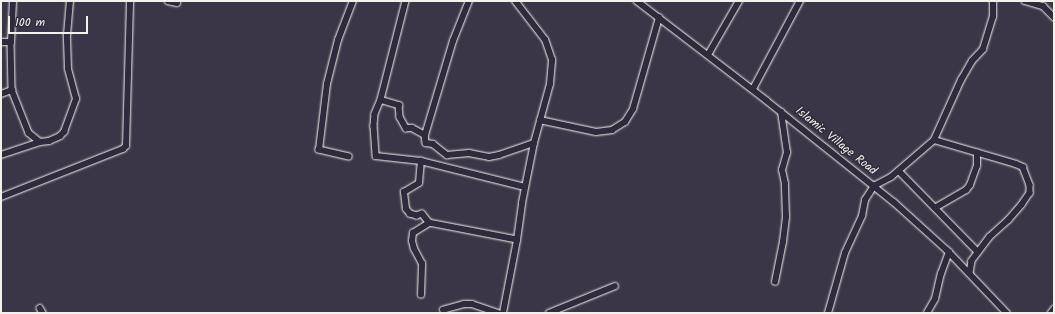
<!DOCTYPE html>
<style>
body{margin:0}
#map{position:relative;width:1055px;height:314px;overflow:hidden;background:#3b3647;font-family:Kalam,sans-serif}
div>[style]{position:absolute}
.roads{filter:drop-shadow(0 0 1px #f4f1e8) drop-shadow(0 0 1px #f4f1e8)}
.minor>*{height:5.5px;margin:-2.75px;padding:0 2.75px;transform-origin:2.75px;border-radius:2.75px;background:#2f2a3d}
span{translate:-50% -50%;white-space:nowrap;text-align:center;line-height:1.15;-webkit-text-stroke:3px #2f2a3d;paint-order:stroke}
.street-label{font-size:12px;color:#f4f1e8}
.frame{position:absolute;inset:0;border:2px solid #f4f1e8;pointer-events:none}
.scale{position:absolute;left:8px;top:16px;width:80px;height:18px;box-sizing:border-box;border:2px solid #f4f1e8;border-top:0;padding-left:5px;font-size:12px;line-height:14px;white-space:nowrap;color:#f4f1e8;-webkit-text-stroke:3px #2f2a3d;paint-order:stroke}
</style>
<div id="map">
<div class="roads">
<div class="minor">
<i style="left:168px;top:1px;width:9px;rotate:13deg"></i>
<i style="left:177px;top:3px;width:2px;rotate:-90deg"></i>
<i style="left:406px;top:1px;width:102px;rotate:104.2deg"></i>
<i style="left:381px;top:100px;width:19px;rotate:16deg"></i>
<i style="left:399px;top:105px;width:12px;rotate:85deg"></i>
<i style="left:400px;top:117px;width:13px;rotate:61deg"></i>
<i style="left:406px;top:128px;width:6px"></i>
<i style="left:412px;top:128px;width:15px;rotate:28deg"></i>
<i style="left:425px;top:135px;width:8px;rotate:83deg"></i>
<i style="left:426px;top:143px;width:7px;rotate:8deg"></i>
<i style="left:433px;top:144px;width:18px;rotate:38deg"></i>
<i style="left:447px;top:155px;width:22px;rotate:-5deg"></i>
<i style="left:469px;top:153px;width:20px;rotate:11deg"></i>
<i style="left:489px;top:157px;width:10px;rotate:-11deg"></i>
<i style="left:499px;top:155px;width:37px;rotate:-19deg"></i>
<i style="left:637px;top:1px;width:163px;rotate:37.5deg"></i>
<i style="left:766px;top:100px;width:164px;rotate:38.6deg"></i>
<i style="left:894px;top:202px;width:72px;rotate:42.2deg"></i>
<i style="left:947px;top:250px;width:87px;rotate:46.4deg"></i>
<i style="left:1025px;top:1px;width:19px;rotate:16deg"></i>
<i style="left:1043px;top:6px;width:16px;rotate:45deg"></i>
<i style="left:1px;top:42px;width:10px"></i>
<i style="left:11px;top:42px;width:41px;rotate:-87.2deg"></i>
<i style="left:11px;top:42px;width:48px;rotate:88.8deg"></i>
<i style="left:12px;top:90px;width:46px;rotate:68.4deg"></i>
<i style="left:29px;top:133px;width:14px;rotate:39deg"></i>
<i style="left:40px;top:142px;width:9px;rotate:-6deg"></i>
<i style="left:49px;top:141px;width:12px;rotate:-24deg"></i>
<i style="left:60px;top:136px;width:6px;rotate:-45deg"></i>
<i style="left:64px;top:132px;width:35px;rotate:-70deg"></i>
<i style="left:76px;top:99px;width:31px;rotate:-105deg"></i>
<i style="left:68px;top:69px;width:34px;rotate:-92deg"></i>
<i style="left:67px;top:35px;width:34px;rotate:-85deg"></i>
<i style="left:708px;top:55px;width:62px;rotate:-60.1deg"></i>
<i style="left:753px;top:89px;width:100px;rotate:-61.9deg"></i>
<i style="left:1px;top:94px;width:12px;rotate:-20deg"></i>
<i style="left:381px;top:100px;width:15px;rotate:113deg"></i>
<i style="left:375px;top:114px;width:12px;rotate:95deg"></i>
<i style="left:374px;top:126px;width:30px;rotate:86deg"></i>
<i style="left:376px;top:156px;width:45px;rotate:6.3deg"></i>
<i style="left:540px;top:120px;width:57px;rotate:12.1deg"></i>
<i style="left:596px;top:132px;width:16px;rotate:-7deg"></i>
<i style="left:612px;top:130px;width:15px;rotate:-32deg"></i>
<i style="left:625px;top:122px;width:15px;rotate:-58deg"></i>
<i style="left:633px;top:109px;width:95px;rotate:-74.1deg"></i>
<i style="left:425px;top:135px;width:98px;rotate:-73.4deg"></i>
<i style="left:453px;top:41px;width:43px;rotate:-68.2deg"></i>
<i style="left:934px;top:140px;width:85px;rotate:16.3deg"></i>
<i style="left:1016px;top:164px;width:8px;rotate:23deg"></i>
<i style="left:1023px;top:167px;width:19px;rotate:69deg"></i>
<i style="left:1030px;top:185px;width:8px;rotate:90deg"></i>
<i style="left:1030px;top:193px;width:14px;rotate:124deg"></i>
<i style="left:1022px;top:205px;width:20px;rotate:131deg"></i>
<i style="left:1009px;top:220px;width:25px;rotate:138deg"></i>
<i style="left:990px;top:237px;width:30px;rotate:127deg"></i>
<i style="left:972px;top:261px;width:12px;rotate:99deg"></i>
<i style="left:1px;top:155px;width:41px;rotate:-18.4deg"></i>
<i style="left:349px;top:157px;width:31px;rotate:-167deg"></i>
<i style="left:319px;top:150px;width:66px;rotate:-83.1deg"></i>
<i style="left:327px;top:84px;width:45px;rotate:-76deg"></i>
<i style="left:338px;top:40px;width:42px;rotate:-69deg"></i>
<i style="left:899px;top:171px;width:113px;rotate:45.7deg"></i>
<i style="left:1px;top:197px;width:131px;rotate:-21.5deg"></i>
<i style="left:123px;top:149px;width:4px;rotate:-45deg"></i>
<i style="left:126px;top:146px;width:145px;rotate:-88.4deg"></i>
<i style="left:935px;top:208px;width:36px;rotate:-30deg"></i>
<i style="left:966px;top:190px;width:6px;rotate:-51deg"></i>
<i style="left:970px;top:185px;width:20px;rotate:-70deg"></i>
<i style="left:977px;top:166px;width:13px;rotate:-90deg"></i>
<i style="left:517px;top:240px;width:90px;rotate:-169.1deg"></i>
<i style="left:429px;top:223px;width:11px;rotate:-128deg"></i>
<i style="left:422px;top:214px;width:5px;rotate:158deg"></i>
<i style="left:417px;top:216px;width:7px;rotate:-164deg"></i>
<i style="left:410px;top:214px;width:6px;rotate:-129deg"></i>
<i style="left:406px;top:209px;width:17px;rotate:-97deg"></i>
<i style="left:404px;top:192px;width:17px;rotate:-31deg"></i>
<i style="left:419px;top:183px;width:22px;rotate:-85deg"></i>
<i style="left:421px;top:161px;width:107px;rotate:14deg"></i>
<i style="left:775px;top:282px;width:41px;rotate:-78.7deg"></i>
<i style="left:783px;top:242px;width:25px;rotate:-83deg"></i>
<i style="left:786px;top:217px;width:33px;rotate:-92deg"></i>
<i style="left:785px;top:184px;width:14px;rotate:-102deg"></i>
<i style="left:782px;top:170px;width:18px;rotate:-74deg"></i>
<i style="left:787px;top:153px;width:41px;rotate:-98.3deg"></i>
<i style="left:421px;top:295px;width:31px;rotate:-88deg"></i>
<i style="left:422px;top:264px;width:17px;rotate:-118deg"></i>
<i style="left:414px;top:249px;width:8px;rotate:-104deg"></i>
<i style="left:412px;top:241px;width:8px;rotate:-83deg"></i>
<i style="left:413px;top:233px;width:19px;rotate:-32deg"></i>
<i style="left:40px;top:308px;width:6px;rotate:59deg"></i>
<i style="left:443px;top:310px;width:22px;rotate:-16deg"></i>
<i style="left:464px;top:304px;width:8px"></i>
<i style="left:472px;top:304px;width:28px;rotate:19deg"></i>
<i style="left:503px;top:313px;width:74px;rotate:-79.1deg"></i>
<i style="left:517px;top:240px;width:37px;rotate:-82deg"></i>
<i style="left:522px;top:203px;width:61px;rotate:-78.7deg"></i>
<i style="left:534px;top:143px;width:61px;rotate:-74.8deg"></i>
<i style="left:550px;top:84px;width:24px;rotate:-85deg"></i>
<i style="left:552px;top:60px;width:21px;rotate:-109deg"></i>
<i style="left:545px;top:40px;width:49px;rotate:-127.6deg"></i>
<i style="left:549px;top:313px;width:71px;rotate:-22.2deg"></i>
<i style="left:828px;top:313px;width:62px;rotate:-74.2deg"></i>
<i style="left:845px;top:253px;width:41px;rotate:-65.3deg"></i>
<i style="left:862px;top:216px;width:16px;rotate:-79deg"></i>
<i style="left:865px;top:200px;width:17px;rotate:-57deg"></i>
<i style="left:874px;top:186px;width:19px;rotate:-28deg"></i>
<i style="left:891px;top:177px;width:57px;rotate:-40.7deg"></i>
<i style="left:934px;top:140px;width:66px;rotate:-65.8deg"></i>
<i style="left:961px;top:80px;width:22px;rotate:-60deg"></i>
<i style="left:972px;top:61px;width:16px;rotate:-47deg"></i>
<i style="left:983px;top:49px;width:34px;rotate:-73deg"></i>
<i style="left:993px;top:17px;width:16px;rotate:-90deg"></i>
<i style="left:927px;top:313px;width:16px;rotate:-60deg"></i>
<i style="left:935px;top:299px;width:26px;rotate:-77deg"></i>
<i style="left:941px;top:274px;width:23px;rotate:-70deg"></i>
<i style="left:1051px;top:313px;width:5px;rotate:-53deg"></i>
</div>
</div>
<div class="street-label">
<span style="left:836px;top:141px;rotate:39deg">Islamic Village Road</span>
</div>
<div class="frame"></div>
<div class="scale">100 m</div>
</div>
